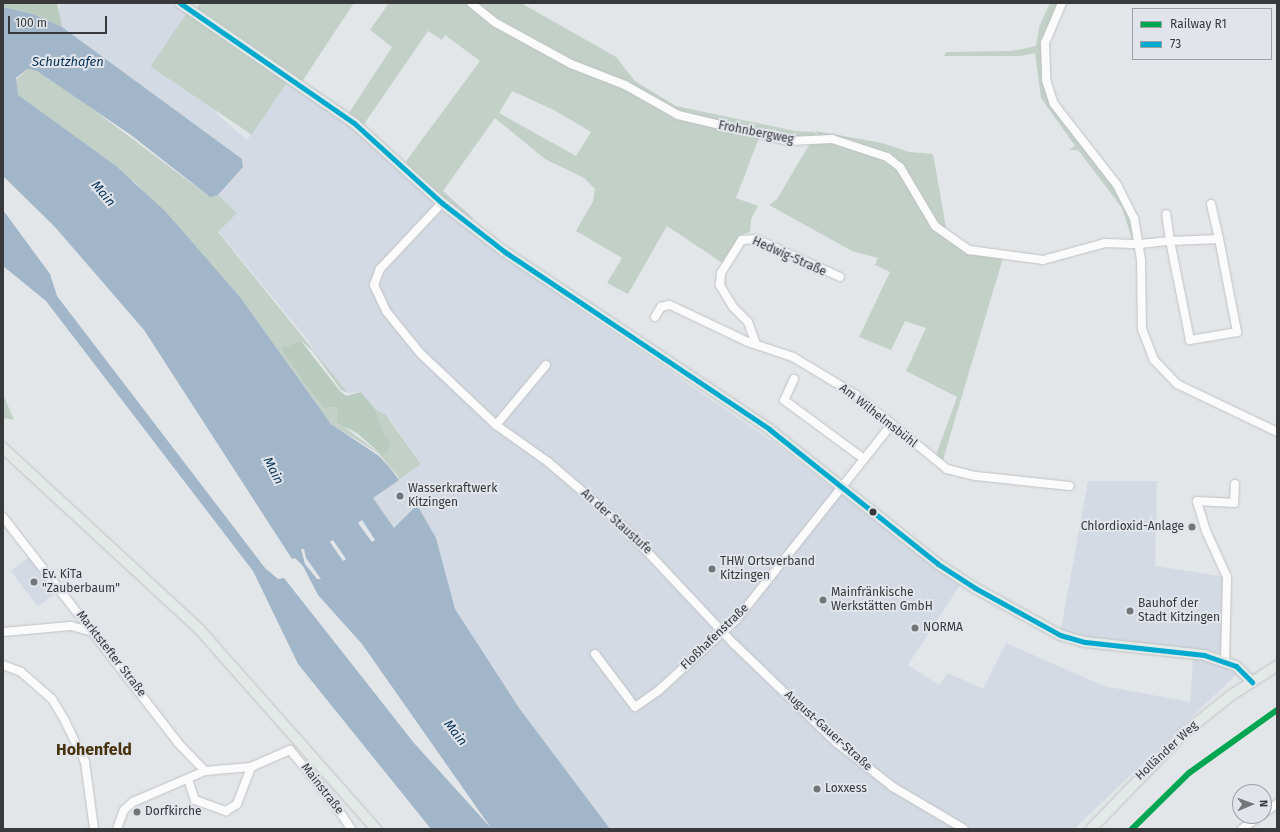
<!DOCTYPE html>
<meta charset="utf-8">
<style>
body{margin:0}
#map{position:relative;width:1280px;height:832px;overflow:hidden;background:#e3e6e9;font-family:"Fira Sans",sans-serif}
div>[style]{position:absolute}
.built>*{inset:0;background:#d4dae3;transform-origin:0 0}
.green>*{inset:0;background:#c2d0c7;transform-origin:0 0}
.forest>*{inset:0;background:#b8cbbe}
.water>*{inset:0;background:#a2b6ca}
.roads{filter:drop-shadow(0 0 1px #c0c2c5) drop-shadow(0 0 1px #c0c2c5)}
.minor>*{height:8px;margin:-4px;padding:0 4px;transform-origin:4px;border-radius:4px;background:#fbfbfc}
.major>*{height:10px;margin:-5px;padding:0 5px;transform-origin:5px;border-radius:5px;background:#e2e9e7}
.bus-1>*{height:5px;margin:-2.5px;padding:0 2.5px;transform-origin:2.5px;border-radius:2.5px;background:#00a9ce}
.rail-1>*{height:6px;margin:-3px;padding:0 3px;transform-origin:3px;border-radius:3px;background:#00a651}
.dots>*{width:11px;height:11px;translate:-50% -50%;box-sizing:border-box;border:2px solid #e1e5eb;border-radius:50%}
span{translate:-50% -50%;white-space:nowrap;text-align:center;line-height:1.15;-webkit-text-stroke:4px #e1e5eb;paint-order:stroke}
.street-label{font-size:12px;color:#37393b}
.poi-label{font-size:12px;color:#37393b}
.left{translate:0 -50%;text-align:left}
.right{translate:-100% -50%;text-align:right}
.water-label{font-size:13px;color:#043157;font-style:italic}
.district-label{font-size:16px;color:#47330d;font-weight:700}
.frame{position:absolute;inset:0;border:4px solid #37393b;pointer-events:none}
.legend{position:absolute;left:1132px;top:8px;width:140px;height:52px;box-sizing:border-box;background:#e1e5eb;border:1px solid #9da0a5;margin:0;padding:5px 7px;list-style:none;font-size:12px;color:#37393b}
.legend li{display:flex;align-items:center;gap:8px;height:20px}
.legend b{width:20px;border:1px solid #9da0a5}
.north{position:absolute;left:1232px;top:784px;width:40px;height:40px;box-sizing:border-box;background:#e1e5eb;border:1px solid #9da0a5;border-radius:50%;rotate:88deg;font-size:11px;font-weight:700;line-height:16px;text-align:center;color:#37393b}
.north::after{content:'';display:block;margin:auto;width:14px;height:18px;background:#737678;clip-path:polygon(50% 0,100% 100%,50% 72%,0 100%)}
.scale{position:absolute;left:8px;top:16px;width:99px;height:18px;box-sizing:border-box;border:2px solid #37393b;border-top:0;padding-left:5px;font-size:12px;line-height:14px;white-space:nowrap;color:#37393b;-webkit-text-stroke:3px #e1e5eb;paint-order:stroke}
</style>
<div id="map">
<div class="built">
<i style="clip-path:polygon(61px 3px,176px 3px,188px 11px,217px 114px,247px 140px,289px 79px,346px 120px,408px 177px,577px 308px,773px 442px,960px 585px,908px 665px,939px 685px,948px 673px,983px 689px,1006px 643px,1104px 686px,1190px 702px,1193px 658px,1219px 661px,1238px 673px,1074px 829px,606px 829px,522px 716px,370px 495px,421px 463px,390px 419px,369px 406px,361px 392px,348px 393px,339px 385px,306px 338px,218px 231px,236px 213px,218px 195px,243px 167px,242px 159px,62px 27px,58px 12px)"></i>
<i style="clip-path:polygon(1088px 481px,1157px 481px,1155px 566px,1227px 577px,1226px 653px,1085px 640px,1061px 629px)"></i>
<i style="left:29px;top:557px;width:45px;height:23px;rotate:53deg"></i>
</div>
<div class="green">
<i style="clip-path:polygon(200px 3px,354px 3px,301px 83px,195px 11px)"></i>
<i style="clip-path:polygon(evenodd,389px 3px,521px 3px,616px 57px,635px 81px,676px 106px,795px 131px,814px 132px,820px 138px,795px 141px,760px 135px,736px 198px,758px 206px,751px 219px,750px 232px,740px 235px,724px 264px,667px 226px,628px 294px,607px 283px,622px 258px,576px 231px,593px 201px,595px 189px,584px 178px,545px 159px,495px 118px,443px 191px,473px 218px,471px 224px,404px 164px,480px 61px,445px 35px,442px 40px,428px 31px,362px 127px,347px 116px,392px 47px,370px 30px,389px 3px,512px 91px,554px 110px,591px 132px,576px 156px,499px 113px,512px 91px)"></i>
<i style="clip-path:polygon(1050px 3px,1060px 3px,1045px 35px,1047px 93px,1119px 191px,1137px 234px,1133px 242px,1122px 208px,1078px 150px,1069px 150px,1075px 146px,1041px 98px,1035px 53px,1020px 56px,944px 56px,946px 52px,1012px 51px,1036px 46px,1039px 27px)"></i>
<i style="left:188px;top:11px;width:122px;height:67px;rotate:34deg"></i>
<i style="clip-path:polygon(27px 69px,37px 71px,86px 104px,207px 195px,218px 195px,237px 213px,218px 232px,348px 393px,341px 390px,312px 350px,301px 341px,280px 348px,310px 391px,324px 408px,338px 407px,347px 429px,382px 455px,391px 441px,384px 434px,375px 409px,386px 415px,421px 464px,400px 479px,378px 453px,331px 424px,240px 297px,136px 183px,18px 95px,15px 81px)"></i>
<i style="clip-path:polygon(815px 131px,882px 143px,909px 152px,933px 154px,948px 239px,1003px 258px,942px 463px,935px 458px,957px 397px,906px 371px,926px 328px,905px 321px,891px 350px,859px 337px,890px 272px,875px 265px,878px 258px,852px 251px,769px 205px,777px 199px,812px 140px,821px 138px)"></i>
<i style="clip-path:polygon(3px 394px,14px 420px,3px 418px)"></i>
</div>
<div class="forest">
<i style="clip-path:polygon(3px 3px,57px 3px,62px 27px,33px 14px,3px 7px)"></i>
<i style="clip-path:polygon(301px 341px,340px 391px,346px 396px,361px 392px,375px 409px,384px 434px,391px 441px,387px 453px,382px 455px,357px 433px,337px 423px,338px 407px,324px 408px,310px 391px,280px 348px)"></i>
</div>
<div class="water">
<i style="clip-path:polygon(evenodd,3px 7px,33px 14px,62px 27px,242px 159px,243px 167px,218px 195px,210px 197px,131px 135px,37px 71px,27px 69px,16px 78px,18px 95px,116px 166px,165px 211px,240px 297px,331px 424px,379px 456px,390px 468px,399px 480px,373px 498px,394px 528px,417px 505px,436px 538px,455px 609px,519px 708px,610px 829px,431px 829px,298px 664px,253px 571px,46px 301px,3px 266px,3px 210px,50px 274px,57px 296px,265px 568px,278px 579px,284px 578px,414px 743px,491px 828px,362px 644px,318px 595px,303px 566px,295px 558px,292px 559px,144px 330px,55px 227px,3px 176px,3px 7px,362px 520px,375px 540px,372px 542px,358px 523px,362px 520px,3px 7px,333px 540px,346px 559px,343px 561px,330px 542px,333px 540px,3px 7px,301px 549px,304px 549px,306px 558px,321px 579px,317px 579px,305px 564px,301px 549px)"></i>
</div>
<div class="roads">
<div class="minor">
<i style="left:471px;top:3px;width:32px;rotate:39deg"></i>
<i style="left:496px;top:23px;width:85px;rotate:28.7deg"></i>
<i style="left:571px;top:64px;width:58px;rotate:21.3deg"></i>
<i style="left:625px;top:85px;width:61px;rotate:29.5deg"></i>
<i style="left:678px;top:115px;width:114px;rotate:13.2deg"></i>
<i style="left:789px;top:141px;width:43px;rotate:-2.7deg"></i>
<i style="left:832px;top:139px;width:58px;rotate:18.1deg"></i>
<i style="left:887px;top:157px;width:16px;rotate:38deg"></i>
<i style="left:900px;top:167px;width:69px;rotate:59.3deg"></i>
<i style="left:935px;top:226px;width:42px;rotate:35.2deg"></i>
<i style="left:969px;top:250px;width:75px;rotate:7.7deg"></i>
<i style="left:1043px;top:260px;width:64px;rotate:-15.3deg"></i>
<i style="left:1105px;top:243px;width:35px;rotate:2deg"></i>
<i style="left:1140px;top:244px;width:30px;rotate:-6deg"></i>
<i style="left:1170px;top:241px;width:49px;rotate:-2.3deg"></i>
<i style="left:1219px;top:239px;width:95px;rotate:79deg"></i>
<i style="left:1237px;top:332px;width:48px;rotate:170.3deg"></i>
<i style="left:1190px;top:340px;width:101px;rotate:-101.4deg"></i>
<i style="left:1170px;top:241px;width:27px;rotate:-98deg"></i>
<i style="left:1062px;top:3px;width:43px;rotate:113deg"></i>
<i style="left:1045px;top:43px;width:37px;rotate:88deg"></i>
<i style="left:1046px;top:80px;width:25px;rotate:72deg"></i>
<i style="left:1054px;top:104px;width:103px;rotate:52.1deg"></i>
<i style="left:1117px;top:185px;width:37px;rotate:63deg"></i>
<i style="left:1134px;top:218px;width:43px;rotate:80.5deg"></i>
<i style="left:1141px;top:260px;width:69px;rotate:89.2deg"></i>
<i style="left:1142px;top:329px;width:33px;rotate:69deg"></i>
<i style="left:1154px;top:360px;width:33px;rotate:46deg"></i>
<i style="left:1177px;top:384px;width:111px;rotate:25.6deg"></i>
<i style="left:442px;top:203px;width:91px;rotate:133.2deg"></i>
<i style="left:380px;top:269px;width:17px;rotate:111deg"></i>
<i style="left:374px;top:285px;width:29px;rotate:65deg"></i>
<i style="left:386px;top:311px;width:55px;rotate:50.9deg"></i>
<i style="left:421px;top:354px;width:103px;rotate:43.4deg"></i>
<i style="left:496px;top:425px;width:64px;rotate:35.4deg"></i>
<i style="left:548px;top:462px;width:100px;rotate:40.5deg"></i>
<i style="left:624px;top:527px;width:161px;rotate:46.8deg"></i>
<i style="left:734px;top:644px;width:143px;rotate:43.9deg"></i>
<i style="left:837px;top:743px;width:71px;rotate:38.2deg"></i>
<i style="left:893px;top:787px;width:82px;rotate:30.6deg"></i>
<i style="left:1211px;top:204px;width:36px;rotate:77deg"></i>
<i style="left:655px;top:317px;width:12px;rotate:-59deg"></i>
<i style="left:661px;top:307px;width:9px;rotate:-13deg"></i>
<i style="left:670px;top:305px;width:86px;rotate:25.4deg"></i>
<i style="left:748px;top:342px;width:47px;rotate:18.4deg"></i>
<i style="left:793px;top:357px;width:74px;rotate:31.1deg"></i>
<i style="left:856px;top:395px;width:117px;rotate:39.1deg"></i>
<i style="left:947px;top:469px;width:30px;rotate:14deg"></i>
<i style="left:976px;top:476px;width:94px;rotate:6.1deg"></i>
<i style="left:756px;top:344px;width:23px;rotate:-110deg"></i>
<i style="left:748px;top:322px;width:21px;rotate:-135deg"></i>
<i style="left:733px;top:307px;width:26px;rotate:-121deg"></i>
<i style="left:720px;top:285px;width:12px;rotate:-85deg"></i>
<i style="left:721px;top:273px;width:39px;rotate:-58deg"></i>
<i style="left:742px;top:240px;width:14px;rotate:-4deg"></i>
<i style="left:756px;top:239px;width:92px;rotate:24.3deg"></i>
<i style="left:794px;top:379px;width:23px;rotate:115deg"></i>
<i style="left:784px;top:400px;width:99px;rotate:36.4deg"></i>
<i style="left:496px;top:425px;width:78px;rotate:-50.2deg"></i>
<i style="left:3px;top:517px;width:286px;rotate:52.2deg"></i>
<i style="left:178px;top:743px;width:39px;rotate:46deg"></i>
<i style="left:3px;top:632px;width:68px;rotate:-5deg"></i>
<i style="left:71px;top:626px;width:23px;rotate:15deg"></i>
<i style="left:595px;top:654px;width:66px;rotate:53deg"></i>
<i style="left:635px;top:707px;width:28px;rotate:-35deg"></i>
<i style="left:658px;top:691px;width:105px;rotate:-42.3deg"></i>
<i style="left:736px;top:620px;width:249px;rotate:-51.5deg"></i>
<i style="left:1225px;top:661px;width:84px;rotate:-88.6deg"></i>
<i style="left:1227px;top:577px;width:51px;rotate:-114.5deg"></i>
<i style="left:1206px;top:531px;width:31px;rotate:-107deg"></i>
<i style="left:1197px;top:501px;width:37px;rotate:3deg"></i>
<i style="left:1234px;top:503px;width:19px;rotate:-87deg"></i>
<i style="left:3px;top:665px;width:19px;rotate:21deg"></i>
<i style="left:21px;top:672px;width:41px;rotate:41.1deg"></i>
<i style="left:52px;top:699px;width:26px;rotate:59deg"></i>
<i style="left:65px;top:721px;width:46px;rotate:64deg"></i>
<i style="left:85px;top:762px;width:68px;rotate:82.3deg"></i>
<i style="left:188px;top:779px;width:22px;rotate:72deg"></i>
<i style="left:195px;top:800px;width:33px;rotate:20deg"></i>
<i style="left:226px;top:811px;width:13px;rotate:-32deg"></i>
<i style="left:237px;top:804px;width:40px;rotate:-69deg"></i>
<i style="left:1264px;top:813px;width:16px;rotate:-35deg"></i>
<i style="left:117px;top:829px;width:20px;rotate:-70deg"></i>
<i style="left:124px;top:810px;width:12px;rotate:-42deg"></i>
<i style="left:133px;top:802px;width:78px;rotate:-23.3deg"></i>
<i style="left:205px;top:771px;width:46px;rotate:-5deg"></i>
<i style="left:251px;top:767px;width:43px;rotate:-23.6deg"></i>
<i style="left:290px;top:750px;width:67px;rotate:50.4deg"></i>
<i style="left:333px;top:802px;width:32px;rotate:56deg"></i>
<i style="left:1242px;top:829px;width:22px;rotate:-36deg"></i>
</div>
<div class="major">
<i style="left:180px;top:3px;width:211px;rotate:34.6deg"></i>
<i style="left:354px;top:123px;width:119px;rotate:42.3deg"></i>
<i style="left:442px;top:203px;width:80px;rotate:37.9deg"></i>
<i style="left:505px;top:252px;width:318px;rotate:33.8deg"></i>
<i style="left:769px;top:429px;width:216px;rotate:38.6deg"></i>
<i style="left:938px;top:564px;width:44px;rotate:33deg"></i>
<i style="left:975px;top:588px;width:97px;rotate:28.9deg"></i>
<i style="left:1060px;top:635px;width:26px;rotate:16deg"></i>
<i style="left:1085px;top:642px;width:120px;rotate:6.2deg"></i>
<i style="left:1204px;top:655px;width:34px;rotate:19deg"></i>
<i style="left:1236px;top:666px;width:23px;rotate:45deg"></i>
<i style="left:3px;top:448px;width:268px;rotate:42.7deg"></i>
<i style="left:200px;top:630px;width:266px;rotate:48.5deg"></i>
<i style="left:1091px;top:829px;width:134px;rotate:-45.9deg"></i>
<i style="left:1184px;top:733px;width:59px;rotate:-38.8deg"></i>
<i style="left:1230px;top:696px;width:56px;rotate:-32.6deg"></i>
</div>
</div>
<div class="bus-1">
<i style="left:180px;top:3px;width:211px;rotate:34.6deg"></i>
<i style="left:354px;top:123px;width:119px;rotate:42.3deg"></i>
<i style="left:442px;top:203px;width:80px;rotate:37.9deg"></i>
<i style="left:505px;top:252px;width:318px;rotate:33.8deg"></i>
<i style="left:769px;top:429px;width:216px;rotate:38.6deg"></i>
<i style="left:938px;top:564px;width:44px;rotate:33deg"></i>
<i style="left:975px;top:588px;width:97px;rotate:28.9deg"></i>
<i style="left:1060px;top:635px;width:26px;rotate:16deg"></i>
<i style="left:1085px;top:642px;width:120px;rotate:6.2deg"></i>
<i style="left:1204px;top:655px;width:34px;rotate:19deg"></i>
<i style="left:1236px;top:666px;width:23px;rotate:45deg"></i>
</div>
<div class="rail-1">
<i style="left:1132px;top:829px;width:80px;rotate:-44.5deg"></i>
<i style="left:1189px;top:773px;width:108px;rotate:-35.6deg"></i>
</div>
<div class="dots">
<i style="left:400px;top:496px;background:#737678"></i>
<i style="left:873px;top:512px;background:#37393b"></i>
<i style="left:1192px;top:527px;background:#737678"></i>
<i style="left:712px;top:569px;background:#737678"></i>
<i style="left:34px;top:582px;background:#737678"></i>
<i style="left:823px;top:600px;background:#737678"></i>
<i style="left:1130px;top:611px;background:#737678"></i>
<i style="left:915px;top:628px;background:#737678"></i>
<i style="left:817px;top:789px;background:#737678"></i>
<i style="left:137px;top:812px;background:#737678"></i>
</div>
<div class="street-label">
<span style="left:756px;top:133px;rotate:11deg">Frohnbergweg</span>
<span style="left:789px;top:257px;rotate:24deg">Hedwig-Straße</span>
<span style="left:878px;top:416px;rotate:38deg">Am Wilhelmsbühl</span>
<span style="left:616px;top:522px;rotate:42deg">An der Staustufe</span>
<span style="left:715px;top:637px;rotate:-44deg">Floßhafenstraße</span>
<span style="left:111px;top:654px;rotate:52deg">Marktstefter Straße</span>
<span style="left:828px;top:731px;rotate:42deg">August-Gauer-Straße</span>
<span style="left:1167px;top:751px;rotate:-43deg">Holländer Weg</span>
<span style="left:322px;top:789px;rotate:52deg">Mainstraße</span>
</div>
<div class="poi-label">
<span class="left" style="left:408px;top:496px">Wasserkraftwerk<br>Kitzingen</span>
<span class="right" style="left:1184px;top:527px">Chlordioxid-Anlage</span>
<span class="left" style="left:720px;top:569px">THW Ortsverband<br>Kitzingen</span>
<span class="left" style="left:42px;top:582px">Ev. KiTa<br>"Zauberbaum"</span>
<span class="left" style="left:831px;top:600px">Mainfränkische<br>Werkstätten GmbH</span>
<span class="left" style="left:1138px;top:611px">Bauhof der<br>Stadt Kitzingen</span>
<span class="left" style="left:923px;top:628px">NORMA</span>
<span class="left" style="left:825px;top:789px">Loxxess</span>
<span class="left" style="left:145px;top:812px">Dorfkirche</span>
</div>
<div class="water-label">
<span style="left:68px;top:62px">Schutzhafen</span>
<span style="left:103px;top:194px;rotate:50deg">Main</span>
<span style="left:273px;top:471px;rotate:63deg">Main</span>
<span style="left:455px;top:733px;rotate:52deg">Main</span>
</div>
<div class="district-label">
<span style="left:94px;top:750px">Hohenfeld</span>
</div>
<div class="frame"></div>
<ul class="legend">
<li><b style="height:5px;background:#00a651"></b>Railway R1</li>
<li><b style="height:5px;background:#00a9ce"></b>73</li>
</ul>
<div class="north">N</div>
<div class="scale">100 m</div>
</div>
